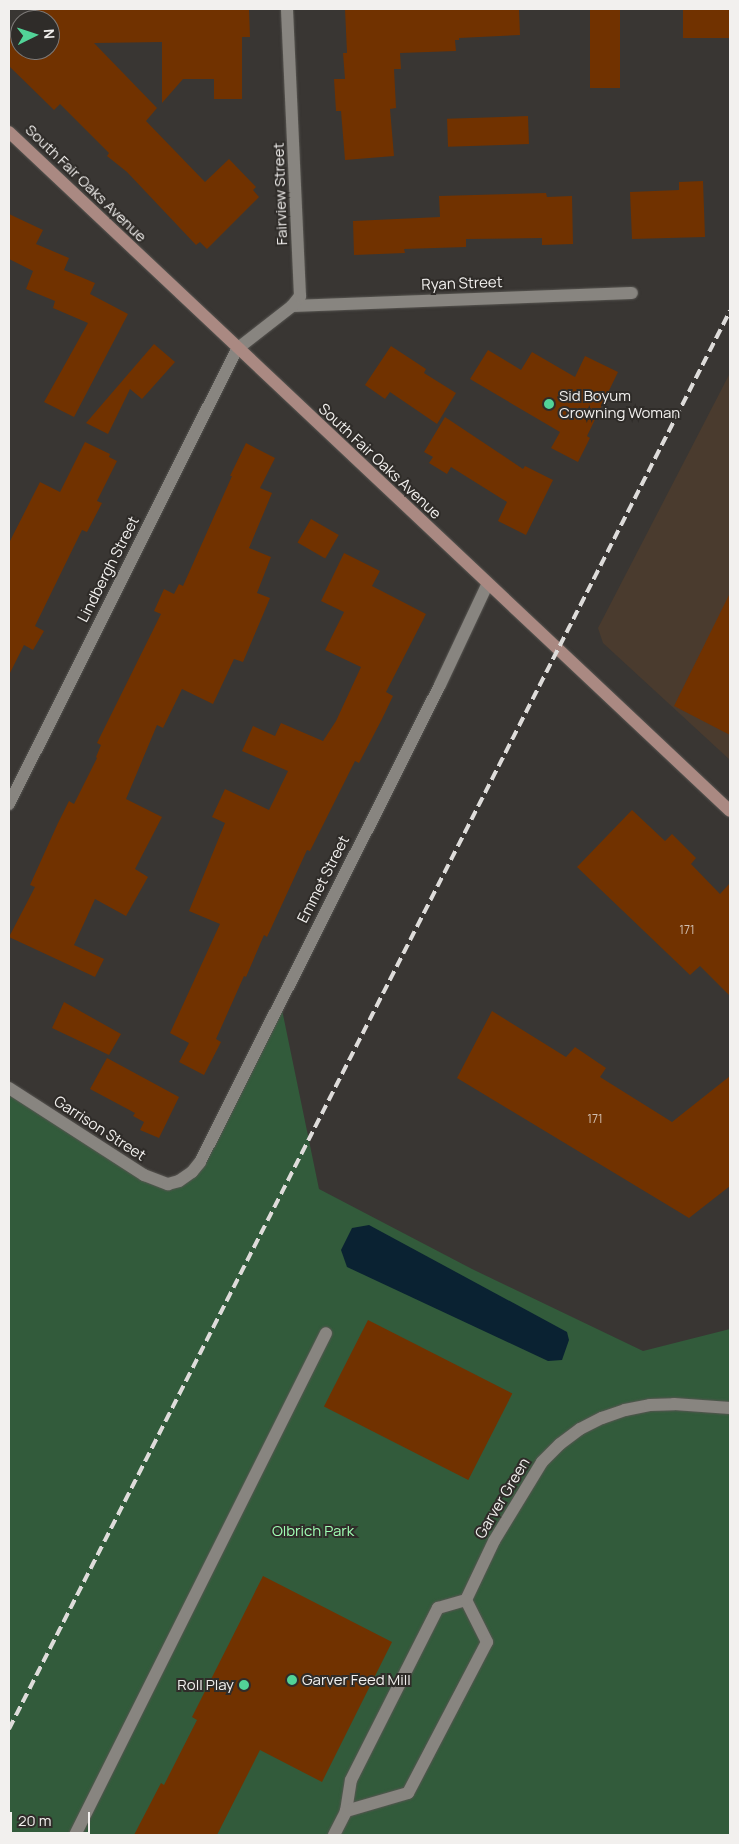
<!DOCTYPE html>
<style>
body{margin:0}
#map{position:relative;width:739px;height:1844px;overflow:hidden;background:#393633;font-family:Manrope,sans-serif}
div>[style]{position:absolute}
.industrial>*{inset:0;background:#4a3b2e}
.green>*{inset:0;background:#325b3b}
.water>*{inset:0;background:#0a2232}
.building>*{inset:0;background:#713200;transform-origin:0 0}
.roads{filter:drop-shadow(0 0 1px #575551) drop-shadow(0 0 1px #575551)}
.lane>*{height:12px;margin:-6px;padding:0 6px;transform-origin:6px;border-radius:6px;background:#888580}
.street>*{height:12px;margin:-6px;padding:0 6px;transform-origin:6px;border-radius:6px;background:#888580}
.secondary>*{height:12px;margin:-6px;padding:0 6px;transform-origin:6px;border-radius:6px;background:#aa8982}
.rail>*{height:4px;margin-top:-2px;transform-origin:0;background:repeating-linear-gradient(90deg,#dedcda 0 10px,transparent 0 15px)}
.dots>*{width:14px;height:14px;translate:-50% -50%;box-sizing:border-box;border:2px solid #2f2c29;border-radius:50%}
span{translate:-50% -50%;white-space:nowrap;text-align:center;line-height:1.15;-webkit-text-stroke:4px #2f2c29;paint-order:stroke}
.number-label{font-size:12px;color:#d2c0b2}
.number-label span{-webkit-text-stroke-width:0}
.street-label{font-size:15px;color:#f2f0ee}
.poi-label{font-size:15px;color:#f2f0ee}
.left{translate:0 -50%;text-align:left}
.right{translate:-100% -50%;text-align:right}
.park-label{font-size:15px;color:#a0feb4}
.frame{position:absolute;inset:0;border:10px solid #f2f0ee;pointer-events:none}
.north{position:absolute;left:10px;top:10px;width:50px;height:50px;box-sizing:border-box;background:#2f2c29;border:1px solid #7d7a78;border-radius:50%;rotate:86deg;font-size:14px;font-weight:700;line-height:20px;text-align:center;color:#f2f0ee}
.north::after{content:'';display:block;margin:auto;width:18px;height:22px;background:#52d397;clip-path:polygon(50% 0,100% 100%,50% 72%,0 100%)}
.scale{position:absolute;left:10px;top:1812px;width:80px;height:22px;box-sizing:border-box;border:2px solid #f2f0ee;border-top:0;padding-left:6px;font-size:15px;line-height:18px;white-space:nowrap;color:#f2f0ee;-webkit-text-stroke:4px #2f2c29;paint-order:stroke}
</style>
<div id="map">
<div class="industrial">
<i style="clip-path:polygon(730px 373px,730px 760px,603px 643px,598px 628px)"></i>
</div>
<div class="green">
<i style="clip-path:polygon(280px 1000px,319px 1189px,472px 1269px,643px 1351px,730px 1329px,730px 1835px,9px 1835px,9px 1088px,168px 1184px,192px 1172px)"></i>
</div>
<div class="water">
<i style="clip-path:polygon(369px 1225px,567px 1332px,569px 1340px,562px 1360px,548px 1361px,347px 1267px,341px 1250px,352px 1228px)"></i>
</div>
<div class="building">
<i style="clip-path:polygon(36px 9px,249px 9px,250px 37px,242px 37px,242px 99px,214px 99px,214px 79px,183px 79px,162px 103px,162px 42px,94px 43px,157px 108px,146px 121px,205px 182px,229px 159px,256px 187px,253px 190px,259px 197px,207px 249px,200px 242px,196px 245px,127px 172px,107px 156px,109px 153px,60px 104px,54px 110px,9px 66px,9px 38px,20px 26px,20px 50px,50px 50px,50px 20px,25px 20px)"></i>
<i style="clip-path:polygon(345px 9px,519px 9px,520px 35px,459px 38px,459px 40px,455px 40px,456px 51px,400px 53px,401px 69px,394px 69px,396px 108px,390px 109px,394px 156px,345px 160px,341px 111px,336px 111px,334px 79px,345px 79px,343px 53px,347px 53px)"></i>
<i style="left:590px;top:9px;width:30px;height:79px"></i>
<i style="left:683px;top:9px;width:47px;height:29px"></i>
<i style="left:528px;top:116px;width:28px;height:81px;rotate:88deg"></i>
<i style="clip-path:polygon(703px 181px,705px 237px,632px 239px,630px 192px,679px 190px,679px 182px)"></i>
<i style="clip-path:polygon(546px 193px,547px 197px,572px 196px,573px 244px,542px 245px,542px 238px,466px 239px,466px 247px,404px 249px,405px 253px,354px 255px,353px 221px,440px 217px,439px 196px)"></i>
<i style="clip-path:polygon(9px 214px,43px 230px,36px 244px,69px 258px,64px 270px,95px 283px,90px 294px,128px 314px,74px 417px,44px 402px,88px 323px,53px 308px,55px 301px,26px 289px,33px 271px,9px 259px)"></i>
<i style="clip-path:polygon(154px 344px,175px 362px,142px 399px,130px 389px,108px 434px,86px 423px)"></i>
<i style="clip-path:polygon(391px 346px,426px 369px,424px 373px,456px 393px,437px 424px,390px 392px,385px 399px,365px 385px)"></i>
<i style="clip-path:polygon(488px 350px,521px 370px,532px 352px,575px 377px,585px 356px,618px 372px,587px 436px,590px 438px,578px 462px,551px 448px,560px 432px,470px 379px)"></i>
<i style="clip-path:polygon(445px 417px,523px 469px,525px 466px,553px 480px,526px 535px,498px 521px,507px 502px,451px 467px,447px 474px,429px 463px,433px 457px,424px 452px)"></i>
<i style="clip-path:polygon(85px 442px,110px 454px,109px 457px,117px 461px,97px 501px,102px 503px,87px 532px,82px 530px,35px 626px,44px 631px,33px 650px,24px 645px,9px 675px,9px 543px,40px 482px,60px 492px)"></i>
<i style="clip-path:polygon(246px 443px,275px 458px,260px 488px,272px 493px,249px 548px,271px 557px,257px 593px,270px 598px,243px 662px,234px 659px,213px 704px,182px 689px,163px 728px,157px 725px,126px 799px,162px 817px,135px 869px,148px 877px,126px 916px,95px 899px,74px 945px,104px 959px,95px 977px,9px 937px,35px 887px,30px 885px,58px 823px,69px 801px,74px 804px,97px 758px,96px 757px,101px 745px,97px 743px,161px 614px,154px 611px,164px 589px,174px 594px,179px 584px,183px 586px,232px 476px,230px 476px)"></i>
<i style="left:311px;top:519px;width:32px;height:27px;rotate:30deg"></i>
<i style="clip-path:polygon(344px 553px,380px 571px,372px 586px,426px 614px,386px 692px,393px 696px,382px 719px,359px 763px,355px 761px,310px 851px,307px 850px,267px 937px,264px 935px,246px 977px,244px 976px,216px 1039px,221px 1042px,204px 1075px,179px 1062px,189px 1043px,170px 1033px,220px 924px,189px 911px,225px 823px,212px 817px,225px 789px,269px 810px,288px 771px,242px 751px,253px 726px,275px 736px,281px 723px,323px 741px,336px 721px,361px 667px,325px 650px,344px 612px,321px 601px)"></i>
<i style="clip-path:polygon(730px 593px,730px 735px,674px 706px)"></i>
<i style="clip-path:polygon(632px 810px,665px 841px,672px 834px,696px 858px,691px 864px,720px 894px,730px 883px,730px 996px,700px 966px,690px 975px,577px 867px)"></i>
<i style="clip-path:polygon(64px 1002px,121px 1034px,109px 1055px,52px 1028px)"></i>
<i style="clip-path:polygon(492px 1011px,566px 1057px,575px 1047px,606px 1068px,600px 1077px,672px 1122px,730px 1076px,730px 1186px,689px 1218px,457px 1078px)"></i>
<i style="clip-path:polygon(107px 1058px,179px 1097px,159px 1138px,140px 1130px,144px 1122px,133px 1116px,135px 1113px,90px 1089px)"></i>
<i style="left:368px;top:1320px;width:162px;height:97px;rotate:27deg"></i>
<i style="clip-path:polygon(263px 1576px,392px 1642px,322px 1782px,260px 1750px,217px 1835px,134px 1835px,161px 1783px,164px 1785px,197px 1720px,192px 1717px)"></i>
</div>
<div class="roads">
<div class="lane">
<i style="left:75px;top:1835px;width:561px;rotate:-63.43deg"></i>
<i style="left:334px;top:1835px;width:27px;rotate:-63deg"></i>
<i style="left:346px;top:1811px;width:31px;rotate:-81deg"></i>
<i style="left:351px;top:1780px;width:193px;rotate:-63.2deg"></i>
<i style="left:438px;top:1608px;width:29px;rotate:-16deg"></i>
<i style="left:466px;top:1600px;width:47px;rotate:63.4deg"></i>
<i style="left:487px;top:1642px;width:170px;rotate:117.6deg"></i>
<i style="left:408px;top:1793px;width:65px;rotate:163.8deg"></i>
</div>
<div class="street">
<i style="left:292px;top:306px;width:340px;rotate:-2.2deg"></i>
<i style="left:9px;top:804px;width:509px;rotate:-63.38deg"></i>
<i style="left:237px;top:349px;width:70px;rotate:-38deg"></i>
<i style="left:292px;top:306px;width:13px;rotate:-51deg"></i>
<i style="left:300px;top:296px;width:287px;rotate:-92.6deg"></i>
<i style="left:9px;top:1088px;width:161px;rotate:32.8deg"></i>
<i style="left:144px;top:1175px;width:26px;rotate:21deg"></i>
<i style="left:168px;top:1184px;width:11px;rotate:-15deg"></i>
<i style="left:179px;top:1181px;width:16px;rotate:-35deg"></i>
<i style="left:192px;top:1172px;width:13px;rotate:-51deg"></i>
<i style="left:200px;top:1162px;width:534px;rotate:-63.29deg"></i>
<i style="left:440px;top:685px;width:110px;rotate:-64.8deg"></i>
<i style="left:466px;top:1600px;width:65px;rotate:-64.6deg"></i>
<i style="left:494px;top:1541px;width:92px;rotate:-58.7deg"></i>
<i style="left:542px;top:1462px;width:25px;rotate:-45deg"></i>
<i style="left:560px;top:1444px;width:25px;rotate:-37deg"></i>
<i style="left:580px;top:1429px;width:25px;rotate:-27deg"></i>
<i style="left:602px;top:1418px;width:24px;rotate:-19deg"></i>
<i style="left:625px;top:1410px;width:25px;rotate:-11deg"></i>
<i style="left:650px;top:1405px;width:24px;rotate:-2deg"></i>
<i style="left:674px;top:1404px;width:56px;rotate:4.1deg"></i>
</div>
<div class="secondary">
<i style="left:9px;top:132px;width:990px;rotate:43.28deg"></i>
</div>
</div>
<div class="rail">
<i style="left:9px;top:1729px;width:1591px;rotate:-63.05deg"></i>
</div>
<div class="dots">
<i style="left:549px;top:404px;background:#52d397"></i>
<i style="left:292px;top:1680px;background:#52d397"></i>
<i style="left:244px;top:1685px;background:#52d397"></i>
</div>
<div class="number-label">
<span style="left:687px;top:930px">171</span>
<span style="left:595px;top:1119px">171</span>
</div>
<div class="street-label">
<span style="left:86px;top:183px;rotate:44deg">South Fair Oaks Avenue</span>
<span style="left:280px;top:194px;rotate:-92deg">Fairview Street</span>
<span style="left:462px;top:283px;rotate:-2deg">Ryan Street</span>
<span style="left:380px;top:461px;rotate:43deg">South Fair Oaks Avenue</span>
<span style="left:108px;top:569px;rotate:-63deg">Lindbergh Street</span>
<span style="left:323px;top:879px;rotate:-63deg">Emmet Street</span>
<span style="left:100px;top:1128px;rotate:33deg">Garrison Street</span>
<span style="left:502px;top:1498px;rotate:-59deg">Garver Green</span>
</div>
<div class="poi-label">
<span class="left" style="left:559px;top:404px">Sid Boyum<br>Crowning Woman</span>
<span class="left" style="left:302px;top:1680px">Garver Feed Mill</span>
<span class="right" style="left:234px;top:1685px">Roll Play</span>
</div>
<div class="park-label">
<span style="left:313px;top:1531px">Olbrich Park</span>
</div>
<div class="frame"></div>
<div class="north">N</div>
<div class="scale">20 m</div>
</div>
